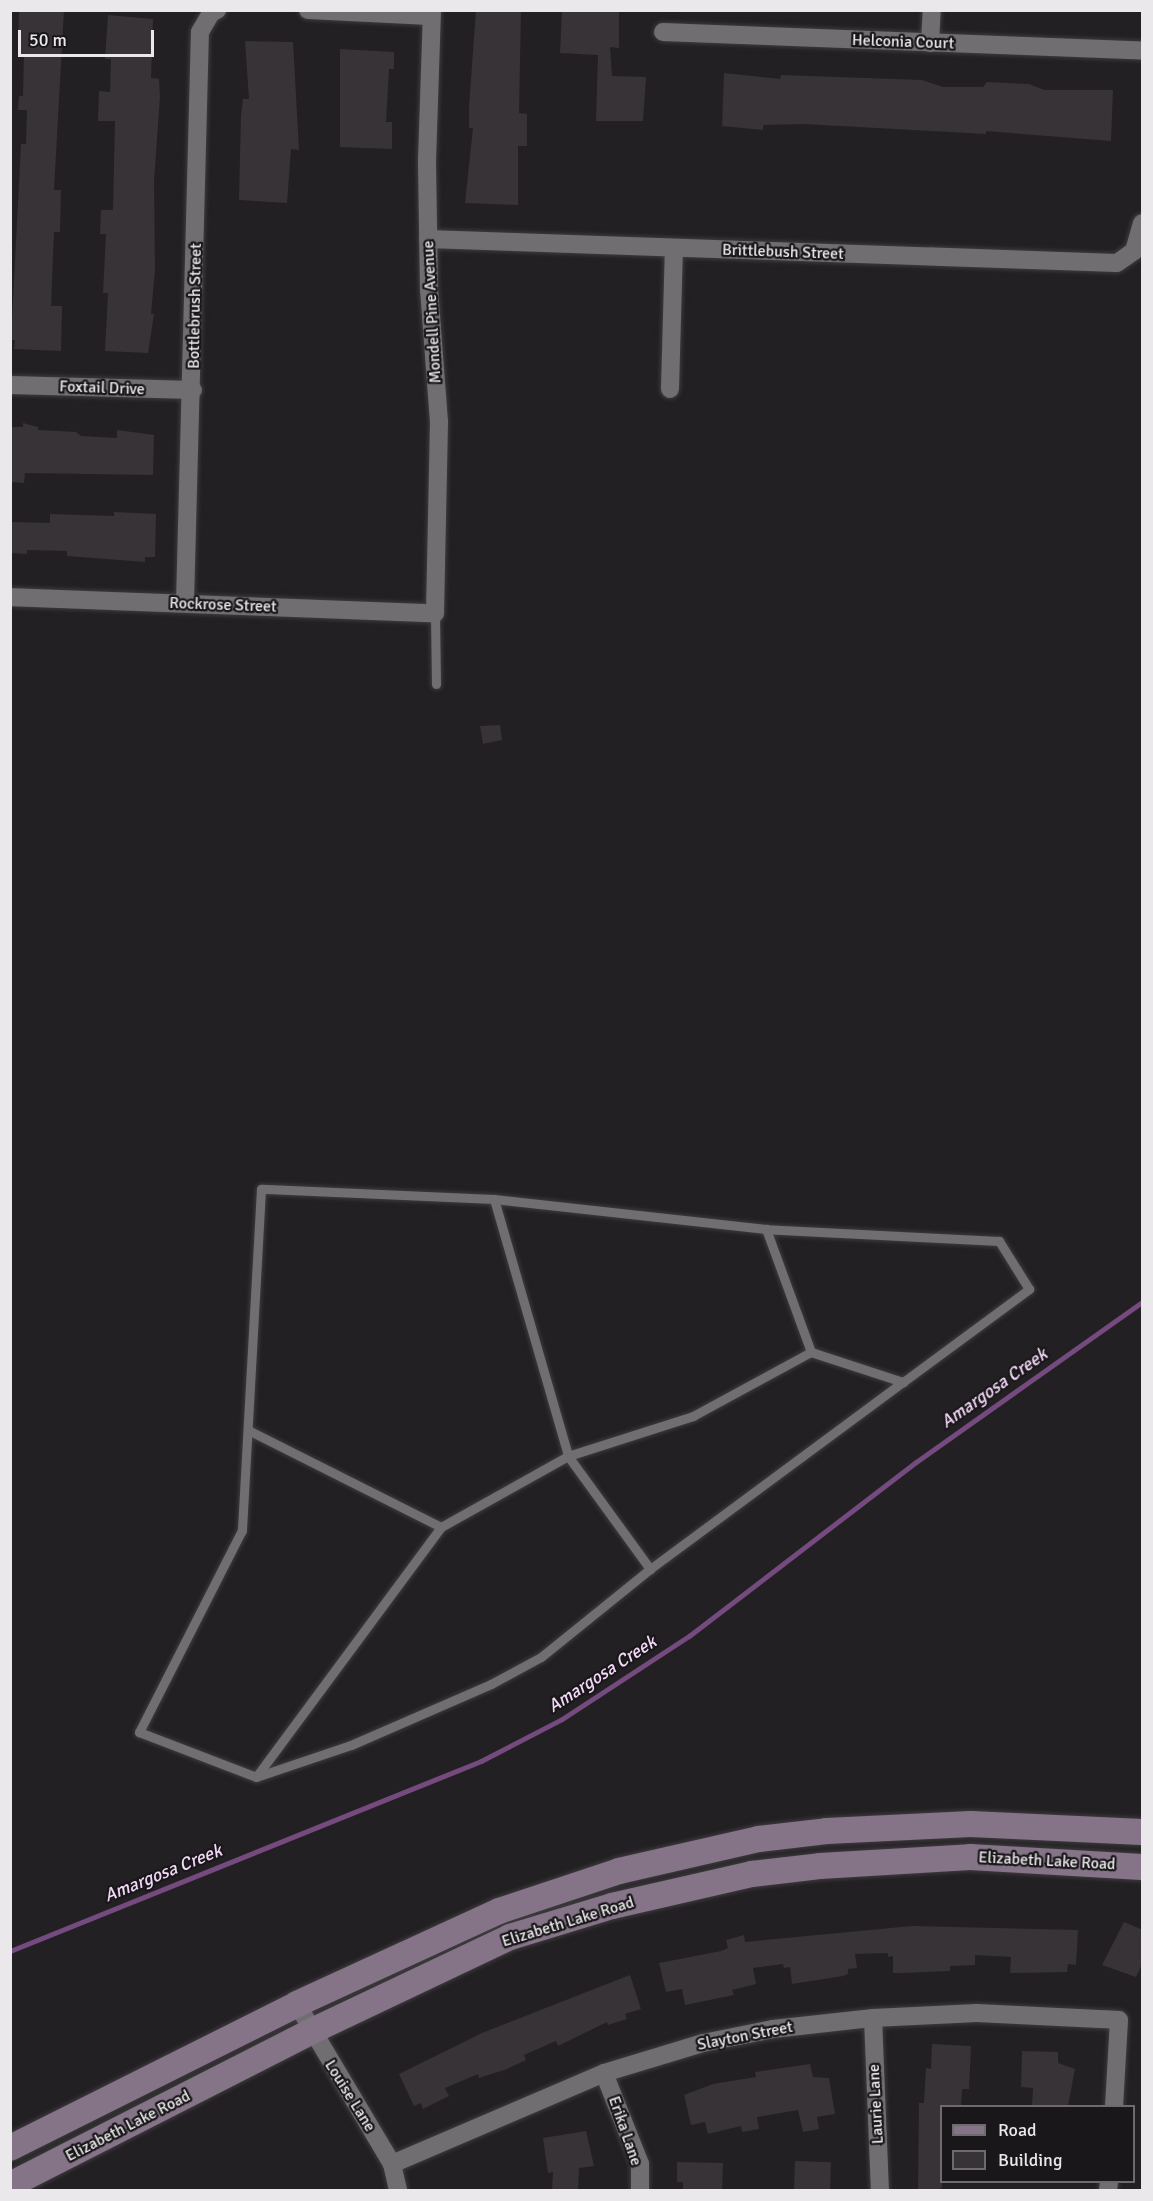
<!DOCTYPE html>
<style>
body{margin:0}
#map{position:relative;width:1153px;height:2201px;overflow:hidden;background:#232024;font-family:Signika,sans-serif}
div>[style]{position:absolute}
.stream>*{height:5px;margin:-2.5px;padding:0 2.5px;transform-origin:2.5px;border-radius:2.5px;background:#754a7e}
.building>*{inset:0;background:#373337;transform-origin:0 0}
.roads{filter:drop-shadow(0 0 2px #3e3b3e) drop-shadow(0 0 2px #3e3b3e)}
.lane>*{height:9px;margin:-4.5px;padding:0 4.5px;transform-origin:4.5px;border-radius:4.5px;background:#716e72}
.street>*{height:18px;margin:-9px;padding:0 9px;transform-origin:9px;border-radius:9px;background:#716e72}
.secondary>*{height:26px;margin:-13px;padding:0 13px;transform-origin:13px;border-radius:13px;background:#857388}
span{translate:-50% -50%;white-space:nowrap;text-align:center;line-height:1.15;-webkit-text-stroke:4.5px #1a171a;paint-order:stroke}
.street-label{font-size:16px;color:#eae8ea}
.water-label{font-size:18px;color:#f3d9f8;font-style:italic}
.frame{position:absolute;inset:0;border:12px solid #eae8ea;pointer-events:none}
.legend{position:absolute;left:940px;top:2105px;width:195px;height:78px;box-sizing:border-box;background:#1a171a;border:2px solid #6d6b6d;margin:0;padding:8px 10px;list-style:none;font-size:18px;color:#eae8ea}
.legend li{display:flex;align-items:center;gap:12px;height:30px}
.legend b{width:30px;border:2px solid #6d6b6d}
.scale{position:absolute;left:18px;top:30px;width:136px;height:27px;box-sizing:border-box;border:3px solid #eae8ea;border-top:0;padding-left:8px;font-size:18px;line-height:21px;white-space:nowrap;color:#eae8ea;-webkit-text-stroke:4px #1a171a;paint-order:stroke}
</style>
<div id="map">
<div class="stream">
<i style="left:10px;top:1951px;width:508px;rotate:-21.97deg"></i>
<i style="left:481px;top:1761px;width:91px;rotate:-27.4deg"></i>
<i style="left:562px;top:1719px;width:152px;rotate:-33.2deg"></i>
<i style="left:689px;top:1636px;width:286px;rotate:-37.5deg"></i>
<i style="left:916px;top:1462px;width:277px;rotate:-35.3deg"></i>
</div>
<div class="building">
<i style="clip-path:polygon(19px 10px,64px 10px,54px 190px,61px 190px,60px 232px,54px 232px,51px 306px,62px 306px,61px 351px,14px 349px,15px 340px,11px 340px,21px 144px,26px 144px,27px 110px,18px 110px,19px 96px,23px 96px,24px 54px,18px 54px)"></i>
<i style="clip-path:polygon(476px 10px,521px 10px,519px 113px,527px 114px,527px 146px,518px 146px,518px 205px,465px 203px,473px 128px,469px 128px,469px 107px)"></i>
<i style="clip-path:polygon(562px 10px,619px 10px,619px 48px,610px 47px,612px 76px,646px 77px,643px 121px,596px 121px,598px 55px,560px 53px)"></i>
<i style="clip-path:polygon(108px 15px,153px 19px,151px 78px,159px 79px,160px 97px,154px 181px,155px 270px,151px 314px,154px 314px,148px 353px,105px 351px,108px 293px,103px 293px,106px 234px,100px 234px,101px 210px,113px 210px,115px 121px,98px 121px,99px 91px,110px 92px,111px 59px,105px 59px)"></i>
<i style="clip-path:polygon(245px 41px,293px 42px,299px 150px,291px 149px,287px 203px,239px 200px,241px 115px,243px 99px,249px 99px)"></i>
<i style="clip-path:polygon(340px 49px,394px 52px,394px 69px,389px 69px,386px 122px,392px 122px,392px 149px,340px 147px)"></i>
<i style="clip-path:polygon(724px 73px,780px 79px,781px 75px,922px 80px,943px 87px,983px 87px,987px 82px,1029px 84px,1044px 90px,1113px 90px,1111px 141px,986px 131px,986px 134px,804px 124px,763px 125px,763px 130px,722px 126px)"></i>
<i style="clip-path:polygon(23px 423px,38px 427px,38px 430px,76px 432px,81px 436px,117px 438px,117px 430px,154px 435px,153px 475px,25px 473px,24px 483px,10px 482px,10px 427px,23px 427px)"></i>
<i style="clip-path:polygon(114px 512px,156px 514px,155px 557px,145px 557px,145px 562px,67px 556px,67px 551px,27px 550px,27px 554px,10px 553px,10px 522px,50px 523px,50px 514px,114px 516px)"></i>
<i style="clip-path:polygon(500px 725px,502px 740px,483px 744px,480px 726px)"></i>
<i style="clip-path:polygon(1124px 1922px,1143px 1930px,1143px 1962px,1136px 1977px,1102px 1965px)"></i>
<i style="clip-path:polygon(912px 1926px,1078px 1930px,1076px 1965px,1068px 1964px,1067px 1972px,1010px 1973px,1011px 1957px,975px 1955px,975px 1965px,950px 1966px,950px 1971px,902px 1973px,893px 1973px,893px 1956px,888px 1957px,888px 1953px,855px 1954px,857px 1968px,848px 1969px,848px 1974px,843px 1976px,792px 1984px,790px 1967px,784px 1968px,783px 1964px,753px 1968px,756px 1984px,732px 1990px,734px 1995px,685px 2005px,682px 1989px,666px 1992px,659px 1963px,721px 1951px,728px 1948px,726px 1940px,744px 1935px,745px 1942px)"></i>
<i style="clip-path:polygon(630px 1975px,641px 2009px,625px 2014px,627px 2019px,608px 2025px,607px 2022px,558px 2046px,556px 2041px,524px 2055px,526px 2060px,507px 2069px,479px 2078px,478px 2074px,445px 2088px,449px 2096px,423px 2109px,421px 2103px,414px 2106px,399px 2074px,482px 2033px)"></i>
<i style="clip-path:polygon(932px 2044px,971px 2046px,969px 2089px,962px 2089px,961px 2106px,942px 2106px,942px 2187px,939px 2190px,918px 2190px,919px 2103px,924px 2103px,926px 2068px,931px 2069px)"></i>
<i style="clip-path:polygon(1022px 2051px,1058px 2052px,1058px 2063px,1075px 2069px,1068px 2106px,1032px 2106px,1033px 2088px,1021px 2087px)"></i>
<i style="clip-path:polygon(810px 2064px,813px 2077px,829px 2078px,835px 2114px,817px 2117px,819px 2129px,803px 2132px,798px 2110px,757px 2117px,759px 2129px,742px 2132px,741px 2126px,708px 2134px,705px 2122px,691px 2125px,684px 2095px,713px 2084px,756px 2077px,755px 2072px)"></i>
<i style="clip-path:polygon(586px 2131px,594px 2166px,579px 2168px,578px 2190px,552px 2190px,553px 2172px,548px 2173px,543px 2138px)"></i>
<i style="left:795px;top:2161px;width:36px;height:29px;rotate:2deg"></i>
<i style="clip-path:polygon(677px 2162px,723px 2163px,722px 2190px,683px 2190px,683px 2182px,677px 2182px)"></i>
</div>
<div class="roads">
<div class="lane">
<i style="left:435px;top:613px;width:71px;rotate:89.2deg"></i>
<i style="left:494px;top:1199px;width:267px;rotate:73.9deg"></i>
<i style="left:568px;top:1456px;width:140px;rotate:54deg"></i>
<i style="left:650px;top:1569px;width:315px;rotate:-36.5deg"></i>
<i style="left:903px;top:1382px;width:157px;rotate:-36.4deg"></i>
<i style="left:1029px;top:1289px;width:57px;rotate:-122deg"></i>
<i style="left:999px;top:1241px;width:233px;rotate:-177.1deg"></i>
<i style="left:766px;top:1229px;width:131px;rotate:69.9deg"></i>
<i style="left:811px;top:1352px;width:97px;rotate:18.1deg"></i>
<i style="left:766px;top:1229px;width:274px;rotate:-173.7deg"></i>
<i style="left:494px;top:1199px;width:233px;rotate:-177.5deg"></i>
<i style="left:261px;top:1189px;width:342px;rotate:93.2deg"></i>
<i style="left:242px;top:1530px;width:227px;rotate:117deg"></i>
<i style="left:139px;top:1732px;width:125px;rotate:21deg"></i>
<i style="left:256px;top:1777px;width:311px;rotate:-53.5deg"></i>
<i style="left:441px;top:1527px;width:145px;rotate:-29.2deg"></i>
<i style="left:568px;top:1456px;width:131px;rotate:-17.7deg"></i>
<i style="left:693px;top:1416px;width:134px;rotate:-28.5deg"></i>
<i style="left:248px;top:1430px;width:216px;rotate:26.7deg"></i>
<i style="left:256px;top:1777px;width:100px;rotate:-18.6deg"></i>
<i style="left:351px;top:1745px;width:153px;rotate:-23.5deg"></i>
<i style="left:491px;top:1684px;width:57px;rotate:-28.4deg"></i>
<i style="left:541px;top:1657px;width:140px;rotate:-38.9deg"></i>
</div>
<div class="street">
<i style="left:308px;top:10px;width:123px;rotate:2.8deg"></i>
<i style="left:663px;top:32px;width:479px;rotate:2.2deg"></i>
<i style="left:930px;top:43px;width:33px;rotate:-87deg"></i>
<i style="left:428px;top:239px;width:689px;rotate:1.99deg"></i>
<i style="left:1117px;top:263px;width:21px;rotate:-35deg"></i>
<i style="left:1134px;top:251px;width:29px;rotate:-74deg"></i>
<i style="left:10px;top:385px;width:183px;rotate:1.6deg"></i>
<i style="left:670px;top:389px;width:140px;rotate:-88.4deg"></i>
<i style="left:10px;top:597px;width:425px;rotate:2.2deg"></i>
<i style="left:435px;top:613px;width:191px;rotate:-88.8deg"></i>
<i style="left:439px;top:422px;width:132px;rotate:-94.3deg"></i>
<i style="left:429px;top:290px;width:129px;rotate:-90.9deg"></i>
<i style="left:427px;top:161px;width:151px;rotate:-88.1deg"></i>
<i style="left:185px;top:603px;width:571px;rotate:-88.5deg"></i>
<i style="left:200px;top:32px;width:22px;rotate:-60deg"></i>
<i style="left:211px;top:13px;width:7px;rotate:-27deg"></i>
<i style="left:297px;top:2004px;width:186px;rotate:59.3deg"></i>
<i style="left:392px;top:2164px;width:27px;rotate:77deg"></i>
<i style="left:873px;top:2018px;width:172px;rotate:87.7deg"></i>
<i style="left:604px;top:2073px;width:98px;rotate:68.4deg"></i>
<i style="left:640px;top:2164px;width:26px;rotate:90deg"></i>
<i style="left:392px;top:2164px;width:231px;rotate:-23.2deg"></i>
<i style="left:604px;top:2073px;width:103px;rotate:-16.9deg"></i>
<i style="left:703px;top:2043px;width:71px;rotate:-11.3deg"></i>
<i style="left:773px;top:2029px;width:101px;rotate:-6.3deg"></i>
<i style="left:873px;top:2018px;width:104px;rotate:-2.8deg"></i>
<i style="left:977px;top:2013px;width:142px;rotate:2.8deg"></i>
<i style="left:1119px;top:2020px;width:86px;rotate:93.3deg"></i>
<i style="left:1108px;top:2190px;width:8px;rotate:-83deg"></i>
</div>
<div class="secondary">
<i style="left:10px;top:2148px;width:321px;rotate:-26.6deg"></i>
<i style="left:297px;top:2004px;width:222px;rotate:-24.7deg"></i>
<i style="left:499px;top:1911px;width:126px;rotate:-18.4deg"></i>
<i style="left:619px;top:1871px;width:144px;rotate:-12.9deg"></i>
<i style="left:759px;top:1839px;width:68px;rotate:-6.7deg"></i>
<i style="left:827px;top:1831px;width:144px;rotate:-2.8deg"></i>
<i style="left:971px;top:1824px;width:171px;rotate:2.7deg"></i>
<i style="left:10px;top:2185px;width:337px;rotate:-27deg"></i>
<i style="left:310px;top:2032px;width:221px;rotate:-25.4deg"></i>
<i style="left:510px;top:1937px;width:107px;rotate:-16.9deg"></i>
<i style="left:612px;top:1906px;width:144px;rotate:-12.9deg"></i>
<i style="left:752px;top:1874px;width:68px;rotate:-6.7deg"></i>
<i style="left:820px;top:1866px;width:150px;rotate:-3.4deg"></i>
<i style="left:970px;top:1857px;width:172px;rotate:3.3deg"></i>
</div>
</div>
<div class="street-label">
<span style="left:903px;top:42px;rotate:2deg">Helconia Court</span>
<span style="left:783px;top:252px;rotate:2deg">Brittlebush Street</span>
<span style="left:195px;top:306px;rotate:-89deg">Bottlebrush Street</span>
<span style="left:432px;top:312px;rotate:-93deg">Mondell Pine Avenue</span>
<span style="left:102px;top:388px;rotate:2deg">Foxtail Drive</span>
<span style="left:223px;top:605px;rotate:2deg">Rockrose Street</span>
<span style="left:1047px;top:1861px;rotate:3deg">Elizabeth Lake Road</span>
<span style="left:568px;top:1922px;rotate:-17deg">Elizabeth Lake Road</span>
<span style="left:745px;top:2036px;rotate:-11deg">Slayton Street</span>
<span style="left:350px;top:2096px;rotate:58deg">Louise Lane</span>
<span style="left:876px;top:2104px;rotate:-93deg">Laurie Lane</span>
<span style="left:128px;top:2126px;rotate:-27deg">Elizabeth Lake Road</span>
<span style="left:625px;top:2131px;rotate:71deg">Erika Lane</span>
</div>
<div class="water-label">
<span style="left:994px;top:1388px;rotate:-35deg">Amargosa Creek</span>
<span style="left:602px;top:1674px;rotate:-33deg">Amargosa Creek</span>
<span style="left:163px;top:1873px;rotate:-22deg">Amargosa Creek</span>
</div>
<div class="frame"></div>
<ul class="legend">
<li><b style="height:8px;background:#857388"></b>Road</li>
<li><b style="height:16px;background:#373337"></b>Building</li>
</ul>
<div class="scale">50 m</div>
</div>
